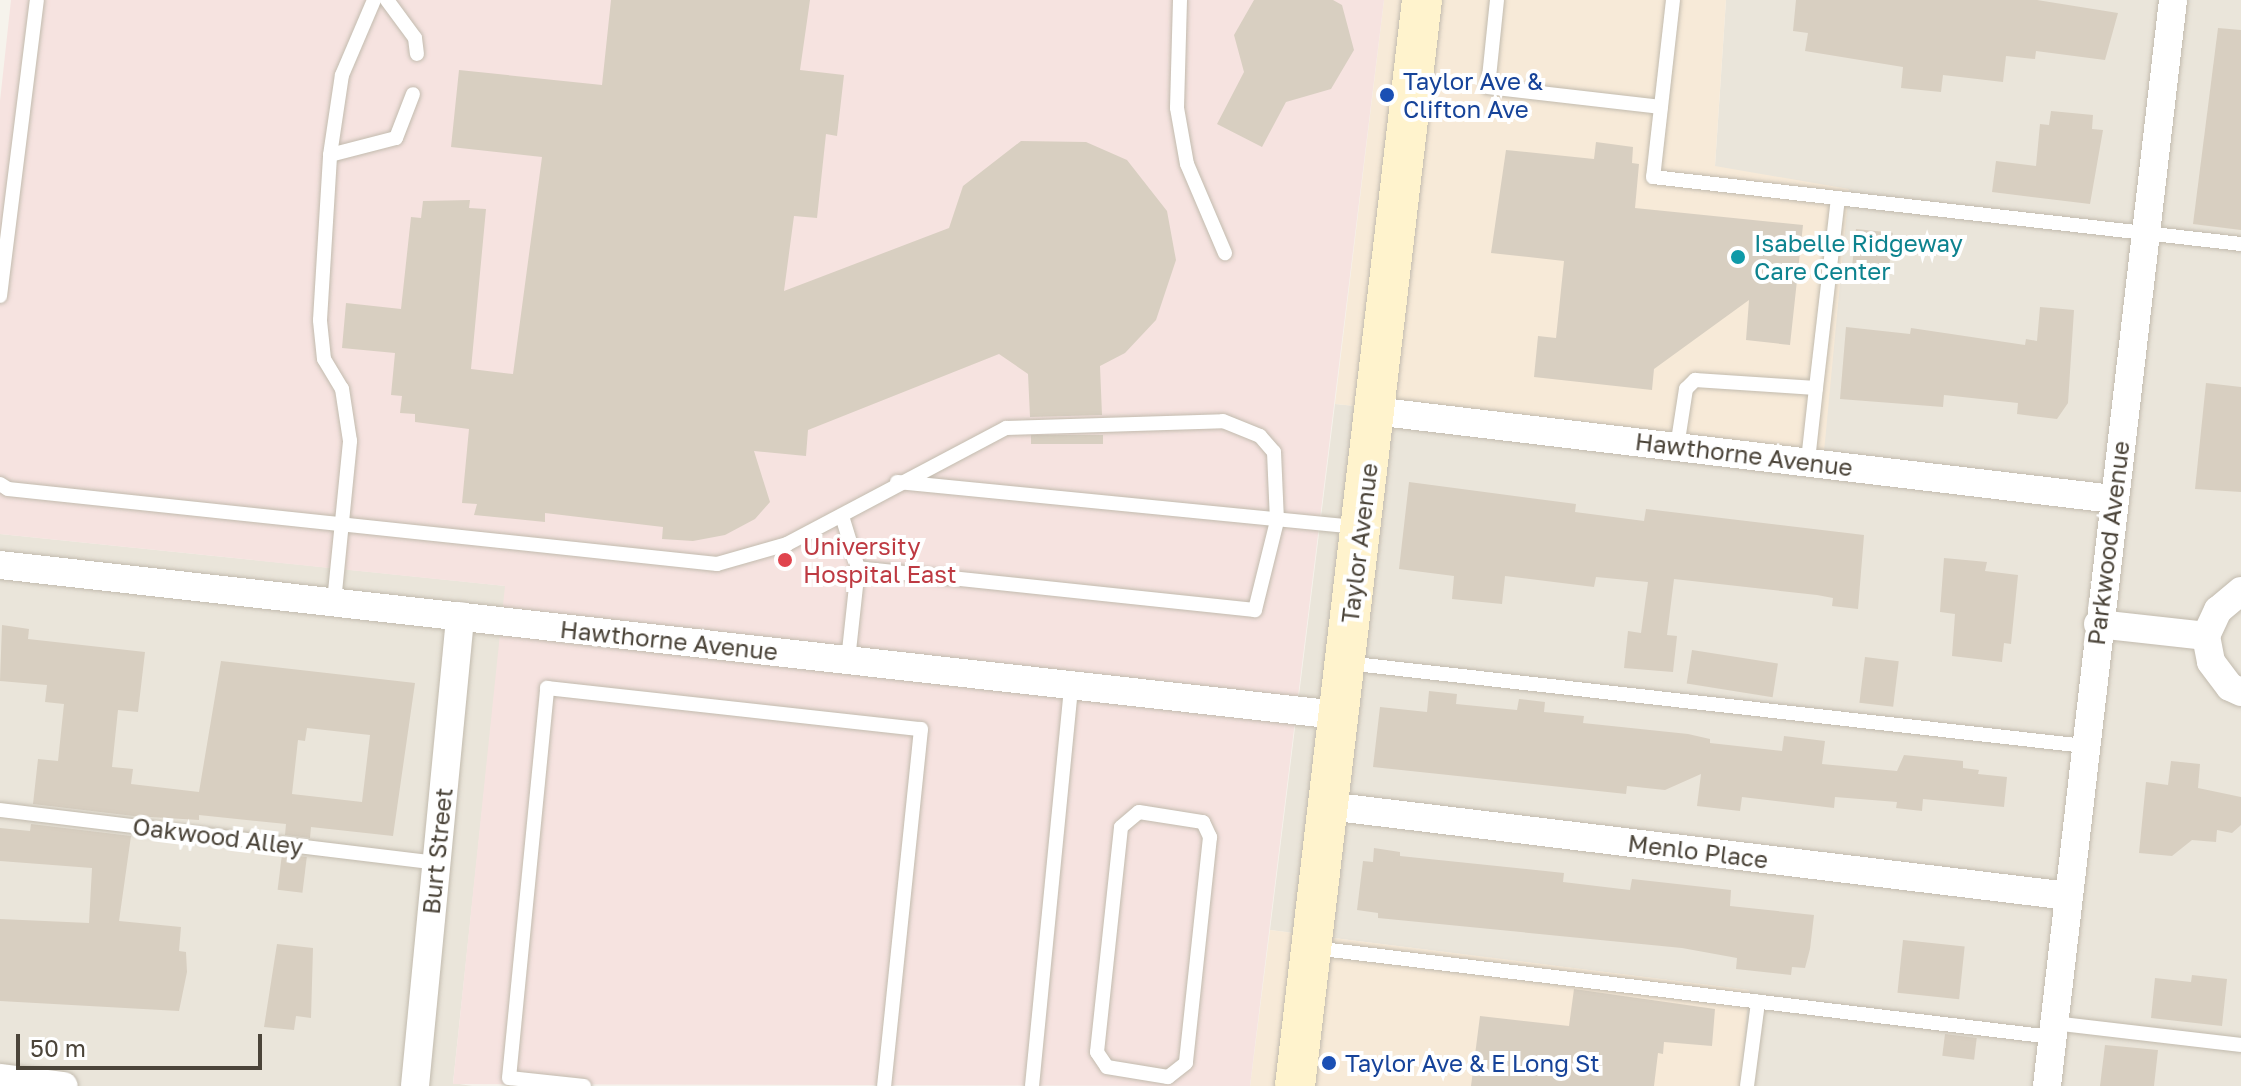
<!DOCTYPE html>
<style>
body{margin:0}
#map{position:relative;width:2241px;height:1086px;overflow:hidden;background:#f6f3ec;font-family:"Golos Text",sans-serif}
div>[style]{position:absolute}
.residential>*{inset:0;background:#eae5da}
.commercial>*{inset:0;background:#f7ead8}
.medical>*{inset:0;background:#f6e3e0}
.building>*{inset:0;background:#d8cfc1;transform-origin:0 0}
.roads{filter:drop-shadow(0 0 2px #c2bbae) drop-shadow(0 0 2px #c2bbae)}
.lane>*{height:14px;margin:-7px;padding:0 7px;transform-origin:7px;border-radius:7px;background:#fff}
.street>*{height:28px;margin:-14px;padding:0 14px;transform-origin:14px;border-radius:14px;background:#fff}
.secondary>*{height:40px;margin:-20px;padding:0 20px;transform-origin:20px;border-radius:20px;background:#fff3cd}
.dots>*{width:22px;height:22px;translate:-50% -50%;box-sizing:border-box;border:4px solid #fff;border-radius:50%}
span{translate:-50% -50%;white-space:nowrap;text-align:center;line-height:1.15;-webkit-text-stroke:8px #fff;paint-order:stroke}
.transit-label{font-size:24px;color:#164399}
.left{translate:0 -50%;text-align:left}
.culture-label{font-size:24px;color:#0d838f}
.street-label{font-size:24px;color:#4b4439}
.health-label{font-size:24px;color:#be3a42}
.scale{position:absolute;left:16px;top:1034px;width:246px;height:36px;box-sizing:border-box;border:4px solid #4b4439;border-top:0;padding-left:10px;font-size:24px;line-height:28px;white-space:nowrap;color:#4b4439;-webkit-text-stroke:6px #fff;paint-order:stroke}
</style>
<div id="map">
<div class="residential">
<i style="clip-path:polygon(1726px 0,2241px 0,2241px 1086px,1740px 1086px,1748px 990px,1270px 930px,1335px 404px,1824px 451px,1715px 166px)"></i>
<i style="clip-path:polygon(0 534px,506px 586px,453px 1083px,472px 1086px,0 1086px)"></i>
</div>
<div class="commercial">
<i style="clip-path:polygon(1384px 0,1726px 0,1715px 166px,1849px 189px,1824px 452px,1335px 404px)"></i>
<i style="clip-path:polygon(1270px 930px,1749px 990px,1740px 1086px,1250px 1086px)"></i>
</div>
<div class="medical">
<i style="clip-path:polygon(11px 0,1384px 0,1250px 1086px,453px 1084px,505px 586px,0 534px,0 101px)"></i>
</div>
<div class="building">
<i style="clip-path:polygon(611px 0,810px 0,800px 70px,844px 75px,837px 136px,826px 134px,817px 218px,794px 216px,784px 291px,949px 228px,963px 186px,1021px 141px,1086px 142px,1127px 160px,1167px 211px,1176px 260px,1156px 320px,1125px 353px,1100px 366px,1102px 415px,1030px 417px,1028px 374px,999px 354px,808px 430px,806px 456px,754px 451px,770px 502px,755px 519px,725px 535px,693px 541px,662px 539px,663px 527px,545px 513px,545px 522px,474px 515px,477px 504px,462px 503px,469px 429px,415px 422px,415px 414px,400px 413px,402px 396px,391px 395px,395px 353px,342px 348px,346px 303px,401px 309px,411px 217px,421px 218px,423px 201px,470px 200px,469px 208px,486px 209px,471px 369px,513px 374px,542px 157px,451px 147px,459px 70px,602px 85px)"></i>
<i style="clip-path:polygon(1254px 0,1333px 0,1342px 5px,1354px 50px,1331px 89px,1286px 102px,1262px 147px,1217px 124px,1244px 72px,1234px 35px)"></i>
<i style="clip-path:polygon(1796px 0,2037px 0,2118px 13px,2105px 60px,2036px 51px,2035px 59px,2006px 56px,2003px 82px,1943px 75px,1941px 92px,1901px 88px,1903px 67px,1805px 51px,1808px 33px,1793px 31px)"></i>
<i style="clip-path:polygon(2218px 28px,2241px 30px,2241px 230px,2193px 224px)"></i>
<i style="clip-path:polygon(2051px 111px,2093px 115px,2092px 129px,2103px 130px,2090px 204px,1992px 192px,1996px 161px,2036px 166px,2040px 124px,2049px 125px)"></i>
<i style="clip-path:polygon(1596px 142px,1633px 147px,1632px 163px,1639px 164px,1635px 208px,1803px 225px,1790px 345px,1746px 340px,1749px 300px,1654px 369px,1652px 390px,1534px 377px,1538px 336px,1556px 338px,1564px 261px,1491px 253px,1506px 150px,1594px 159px)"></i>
<i style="left:1856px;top:229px;width:37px;height:37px;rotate:6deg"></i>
<i style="clip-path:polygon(2040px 307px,2074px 310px,2068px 403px,2057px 419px,2017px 414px,2018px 403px,1944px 395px,1943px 407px,1840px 399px,1846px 327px,1910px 334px,1911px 328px,2025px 345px,2026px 339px,2037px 341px)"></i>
<i style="clip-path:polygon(2206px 383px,2241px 387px,2241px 492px,2195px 489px)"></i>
<i style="left:1103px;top:435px;width:9px;height:72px;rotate:90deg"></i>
<i style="clip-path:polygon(1409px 482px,1576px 504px,1575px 512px,1644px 521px,1646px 509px,1864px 535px,1858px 609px,1832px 606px,1833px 598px,1817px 595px,1674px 579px,1667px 635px,1677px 636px,1673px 672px,1624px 668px,1628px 631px,1641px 633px,1648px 582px,1596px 577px,1594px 587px,1505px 576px,1502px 604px,1452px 599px,1454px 576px,1399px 569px)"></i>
<i style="clip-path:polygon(1944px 558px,1987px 562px,1985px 571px,2018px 575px,2011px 644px,2004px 643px,2002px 662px,1952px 656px,1955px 614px,1940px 612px)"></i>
<i style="clip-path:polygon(evenodd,2px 625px,29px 629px,28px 639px,145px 652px,138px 712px,118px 710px,112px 767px,133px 769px,131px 784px,199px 792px,221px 661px,415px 683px,393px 836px,311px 827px,310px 838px,285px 835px,286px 824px,199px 815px,199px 820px,134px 816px,33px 804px,38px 759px,58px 761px,64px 704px,45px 702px,47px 685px,0 681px,2px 625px,307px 728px,370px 735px,362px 802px,292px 794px,298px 740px,305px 741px,307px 728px)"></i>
<i style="left:1692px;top:650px;width:87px;height:34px;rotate:9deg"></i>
<i style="left:1865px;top:657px;width:34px;height:46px;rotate:7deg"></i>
<i style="clip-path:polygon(1429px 691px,1457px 694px,1456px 704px,1517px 710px,1519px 699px,1545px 702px,1544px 712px,1584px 716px,1583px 723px,1688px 734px,1710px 739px,1710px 743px,1782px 751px,1784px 736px,1825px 741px,1822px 764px,1897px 771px,1904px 755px,1963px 761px,1963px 768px,1979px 770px,1978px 774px,2007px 777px,2004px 807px,1923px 799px,1922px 811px,1896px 808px,1897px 802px,1835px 797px,1834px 808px,1742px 797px,1740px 811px,1697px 806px,1701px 774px,1665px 790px,1627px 786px,1626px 794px,1373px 767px,1380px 707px,1427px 712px)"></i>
<i style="clip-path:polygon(2171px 761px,2200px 764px,2198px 788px,2241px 797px,2241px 825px,2232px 833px,2217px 830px,2216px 842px,2192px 840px,2172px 856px,2139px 853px,2146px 782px,2168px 785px)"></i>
<i style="clip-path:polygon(31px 824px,131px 836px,119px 921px,181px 927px,179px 951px,186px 952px,187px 972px,179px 1011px,0 1001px,0 919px,89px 923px,92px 868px,0 861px,0 828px,30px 831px)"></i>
<i style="clip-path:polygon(1374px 848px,1400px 852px,1400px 856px,1564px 873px,1563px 882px,1630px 890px,1632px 879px,1731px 890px,1730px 906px,1814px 915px,1810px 949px,1805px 968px,1792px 967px,1791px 975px,1736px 969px,1737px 958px,1682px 948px,1378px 918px,1378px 913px,1357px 910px,1363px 861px,1373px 862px)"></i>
<i style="left:282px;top:854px;width:25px;height:36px;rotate:7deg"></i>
<i style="left:1903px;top:940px;width:62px;height:53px;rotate:6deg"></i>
<i style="clip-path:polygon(277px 944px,313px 948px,311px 1018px,296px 1016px,294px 1030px,264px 1027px)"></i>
<i style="clip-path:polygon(2192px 975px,2227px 979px,2222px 1026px,2151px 1018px,2155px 978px,2191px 982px)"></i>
<i style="clip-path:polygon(1574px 989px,1715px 1009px,1712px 1046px,1664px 1042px,1663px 1054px,1658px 1053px,1654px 1086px,1471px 1086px,1480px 1016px,1569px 1026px)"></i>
<i style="left:1945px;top:1034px;width:32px;height:22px;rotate:7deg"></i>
<i style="clip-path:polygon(2105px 1045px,2158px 1050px,2154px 1086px,2100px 1086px)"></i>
</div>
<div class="roads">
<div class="lane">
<i style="left:387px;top:0;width:47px;rotate:53.6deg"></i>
<i style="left:415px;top:38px;width:16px;rotate:83deg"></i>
<i style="left:1180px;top:0;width:108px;rotate:91.6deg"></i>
<i style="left:1177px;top:108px;width:57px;rotate:79.9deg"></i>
<i style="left:1187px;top:164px;width:97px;rotate:66.9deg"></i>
<i style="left:1497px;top:0;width:87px;rotate:95.9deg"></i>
<i style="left:1488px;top:87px;width:174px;rotate:6.6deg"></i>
<i style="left:1673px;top:0;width:178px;rotate:96.4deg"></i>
<i style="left:1653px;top:177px;width:592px;rotate:6.5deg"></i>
<i style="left:330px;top:155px;width:68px;rotate:-14.4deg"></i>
<i style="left:396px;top:138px;width:47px;rotate:-68.9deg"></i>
<i style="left:0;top:296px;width:298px;rotate:-82.9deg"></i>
<i style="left:1816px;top:388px;width:191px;rotate:-83.4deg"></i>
<i style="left:1677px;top:447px;width:59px;rotate:-81.2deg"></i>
<i style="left:1686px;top:389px;width:13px;rotate:-45deg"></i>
<i style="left:1695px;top:380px;width:121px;rotate:3.8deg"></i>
<i style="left:1816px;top:388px;width:73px;rotate:96.3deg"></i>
<i style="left:897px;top:482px;width:463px;rotate:5.6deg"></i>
<i style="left:0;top:484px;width:9px;rotate:32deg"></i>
<i style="left:8px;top:489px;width:713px;rotate:6.04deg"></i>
<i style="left:717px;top:564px;width:73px;rotate:-15.9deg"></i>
<i style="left:787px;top:544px;width:248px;rotate:-27.9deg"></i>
<i style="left:1006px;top:428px;width:217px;rotate:-1.8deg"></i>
<i style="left:1223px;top:421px;width:40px;rotate:22deg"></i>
<i style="left:1260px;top:436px;width:21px;rotate:49deg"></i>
<i style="left:1274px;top:452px;width:69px;rotate:87.5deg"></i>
<i style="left:1277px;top:521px;width:92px;rotate:103.9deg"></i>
<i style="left:1255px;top:610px;width:399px;rotate:-174deg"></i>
<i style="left:842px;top:516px;width:54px;rotate:72.9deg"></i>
<i style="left:858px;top:568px;width:93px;rotate:96.2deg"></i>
<i style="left:334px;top:602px;width:162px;rotate:-84.3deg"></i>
<i style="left:350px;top:441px;width:53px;rotate:-98.7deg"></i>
<i style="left:342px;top:389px;width:35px;rotate:-121deg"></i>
<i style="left:324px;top:359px;width:39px;rotate:-96deg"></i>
<i style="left:320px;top:320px;width:165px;rotate:-86.5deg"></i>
<i style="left:330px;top:155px;width:81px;rotate:-81.5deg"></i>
<i style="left:342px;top:75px;width:82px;rotate:-66.9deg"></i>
<i style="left:1346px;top:663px;width:744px;rotate:6.41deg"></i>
<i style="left:0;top:810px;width:439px;rotate:6.9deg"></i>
<i style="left:1139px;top:812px;width:65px;rotate:8.9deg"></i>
<i style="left:1203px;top:822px;width:17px;rotate:65deg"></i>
<i style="left:1210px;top:837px;width:227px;rotate:96.1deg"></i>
<i style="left:1186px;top:1063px;width:23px;rotate:142deg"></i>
<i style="left:1168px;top:1077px;width:62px;rotate:-170.7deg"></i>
<i style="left:1107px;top:1067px;width:18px;rotate:-124deg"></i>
<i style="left:1097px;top:1052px;width:226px;rotate:-83.9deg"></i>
<i style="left:1121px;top:827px;width:23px;rotate:-40deg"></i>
<i style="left:1314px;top:948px;width:743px;rotate:6.88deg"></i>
<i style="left:2054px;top:1023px;width:188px;rotate:6.7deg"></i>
<i style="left:584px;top:1086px;width:75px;rotate:-173.9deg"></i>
<i style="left:509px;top:1078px;width:392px;rotate:-84.4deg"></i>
<i style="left:547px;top:688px;width:376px;rotate:6.3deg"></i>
<i style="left:921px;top:729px;width:359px;rotate:95.9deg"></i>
<i style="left:1032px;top:1086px;width:403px;rotate:-84.4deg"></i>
<i style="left:1747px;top:1086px;width:85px;rotate:-82.5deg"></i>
</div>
<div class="street">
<i style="left:1374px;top:411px;width:744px;rotate:6.79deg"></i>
<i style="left:0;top:565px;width:1346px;rotate:6.4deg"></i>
<i style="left:2241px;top:591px;width:30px;rotate:140deg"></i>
<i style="left:2218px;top:610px;width:29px;rotate:115deg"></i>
<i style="left:2206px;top:636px;width:26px;rotate:79deg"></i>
<i style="left:2211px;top:662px;width:31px;rotate:53deg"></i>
<i style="left:2230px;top:687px;width:12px;rotate:24deg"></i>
<i style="left:2098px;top:624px;width:109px;rotate:6.3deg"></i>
<i style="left:1328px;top:806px;width:745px;rotate:6.93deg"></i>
<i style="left:0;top:1078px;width:64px;rotate:7.2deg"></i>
<i style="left:415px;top:1086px;width:472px;rotate:-84.5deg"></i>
<i style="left:2047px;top:1086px;width:1093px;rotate:-83.38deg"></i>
</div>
<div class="secondary">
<i style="left:1295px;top:1086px;width:1093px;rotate:-83.33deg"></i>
</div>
</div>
<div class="dots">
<i style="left:1387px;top:95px;background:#1a4fb4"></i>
<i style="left:1738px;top:257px;background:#0f9aa8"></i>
<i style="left:785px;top:560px;background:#e0444e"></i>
<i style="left:1329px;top:1063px;background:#1a4fb4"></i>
</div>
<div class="transit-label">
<span class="left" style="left:1403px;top:95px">Taylor Ave &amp;<br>Clifton Ave</span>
<span class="left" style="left:1345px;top:1063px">Taylor Ave &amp; E Long St</span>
</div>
<div class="culture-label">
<span class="left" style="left:1754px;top:257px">Isabelle Ridgeway<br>Care Center</span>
</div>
<div class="street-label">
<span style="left:1744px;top:454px;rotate:7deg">Hawthorne Avenue</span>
<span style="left:1359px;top:543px;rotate:-83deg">Taylor Avenue</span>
<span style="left:2108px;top:543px;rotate:-83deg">Parkwood Avenue</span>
<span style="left:669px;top:640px;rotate:6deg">Hawthorne Avenue</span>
<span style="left:218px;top:836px;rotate:7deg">Oakwood Alley</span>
<span style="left:437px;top:851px;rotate:-84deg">Burt Street</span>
<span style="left:1698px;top:851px;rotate:7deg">Menlo Place</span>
</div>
<div class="health-label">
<span class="left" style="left:803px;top:560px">University<br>Hospital East</span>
</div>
<div class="scale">50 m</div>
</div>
